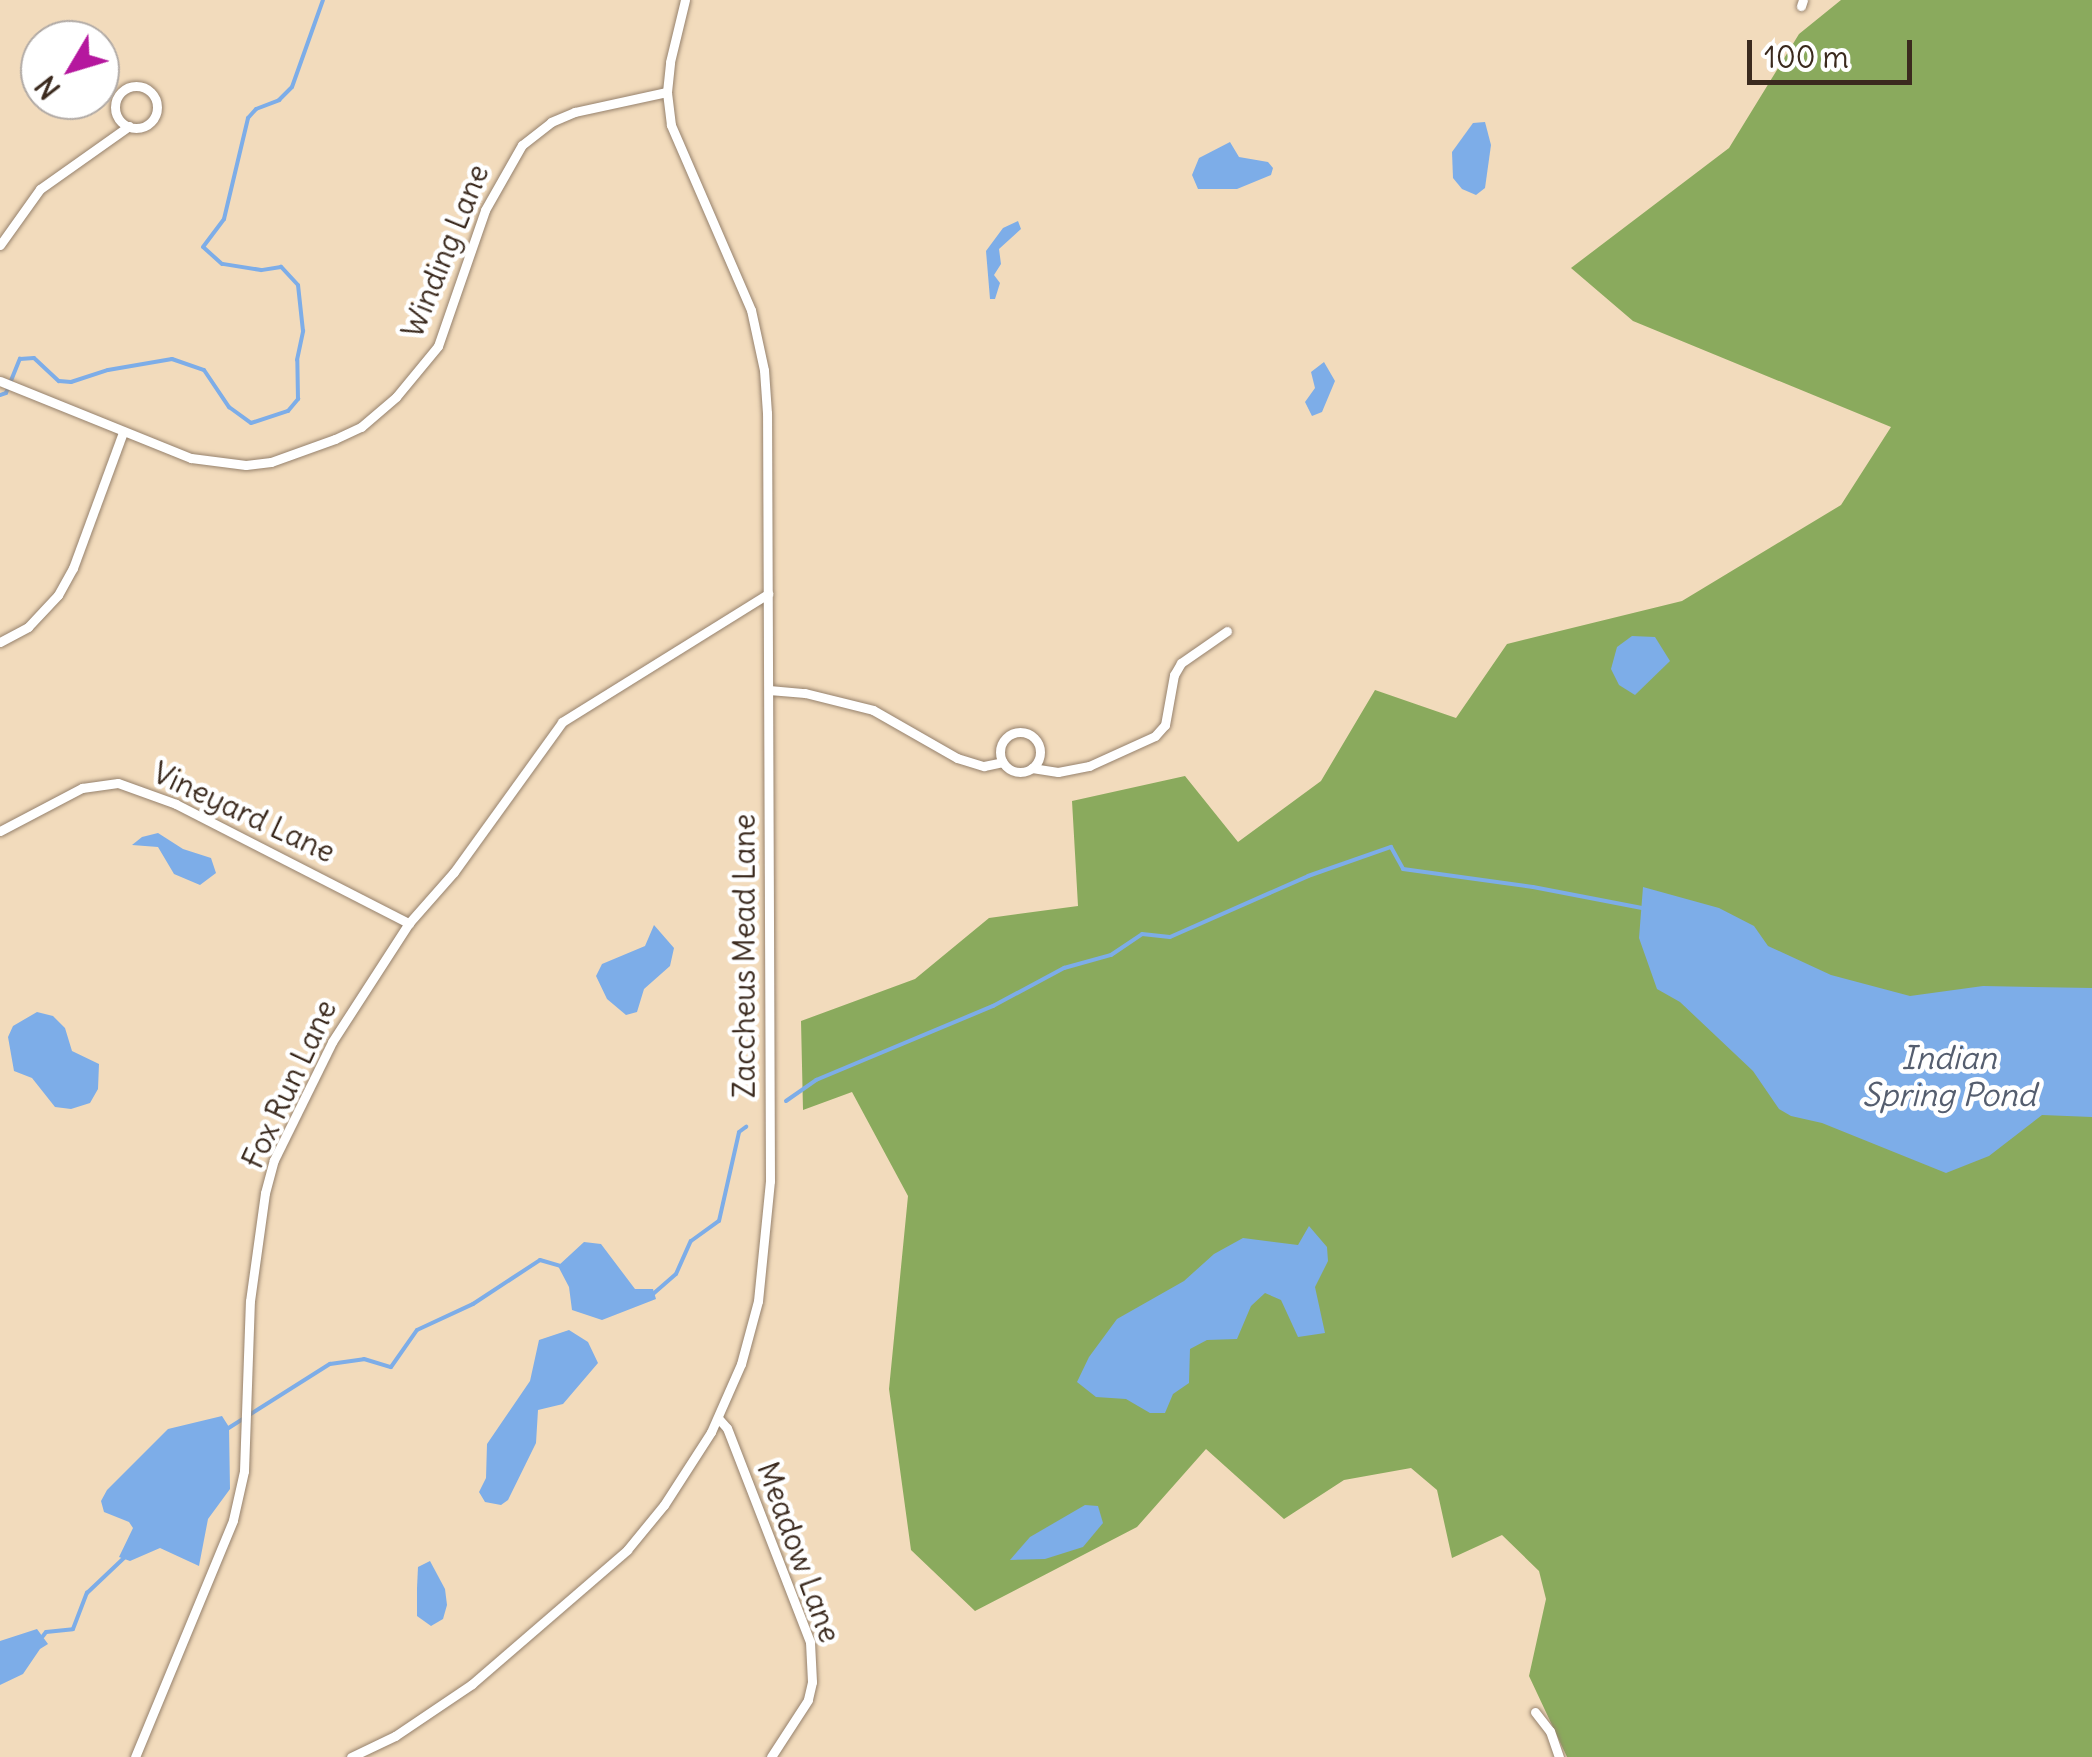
<!DOCTYPE html>
<style>
body{margin:0}
#map{position:relative;width:2092px;height:1757px;overflow:hidden;background:#f2dbbc;font-family:Delius,sans-serif}
div>[style]{position:absolute}
.forest>*{inset:0;background:#8aaa5d}
.water>*{inset:0;background:#7dade8}
.stream>*{height:4px;margin:-2px;padding:0 2px;transform-origin:2px;border-radius:2px;background:#7dade8}
.roads{filter:drop-shadow(0 0 2px #96826d) drop-shadow(0 0 2px #96826d)}
.street>*{height:9px;margin:-4.5px;padding:0 4.5px;transform-origin:4.5px;border-radius:4.5px;background:#fff}
.street>.ring{margin:-4.5px;padding:0;box-sizing:content-box;background:none;border:9px solid #fff;border-radius:50%}
span{translate:-50% -50%;white-space:nowrap;text-align:center;line-height:1.15;-webkit-text-stroke:9px #fff;paint-order:stroke}
.street-label{font-size:30px;color:#3b2a1e}
.water-label{font-size:32px;color:#555e6f;font-style:italic}
.north{position:absolute;left:20px;top:20px;width:100px;height:100px;box-sizing:border-box;background:#fff;border:2px solid #b1aaa5;border-radius:50%;rotate:232deg;font-size:28px;font-weight:700;line-height:40px;text-align:center;color:#3b2a1e}
.north::after{content:'';display:block;margin:auto;width:35px;height:45px;background:#b5179e;clip-path:polygon(50% 0,100% 100%,50% 72%,0 100%)}
.scale{position:absolute;left:1747px;top:40px;width:165px;height:45px;box-sizing:border-box;border:5px solid #3b2a1e;border-top:0;padding-left:12px;font-size:30px;line-height:35px;white-space:nowrap;color:#3b2a1e;-webkit-text-stroke:8px #fff;paint-order:stroke}
</style>
<div id="map">
<div class="forest">
<i style="clip-path:polygon(1841px 0,2092px 0,2092px 1757px,1567px 1757px,1529px 1676px,1546px 1599px,1539px 1571px,1502px 1535px,1452px 1558px,1437px 1490px,1411px 1468px,1344px 1480px,1284px 1519px,1206px 1449px,1137px 1527px,975px 1611px,911px 1550px,889px 1389px,908px 1196px,852px 1092px,803px 1110px,801px 1021px,915px 979px,989px 918px,1078px 906px,1072px 801px,1185px 776px,1238px 842px,1321px 781px,1375px 690px,1456px 718px,1507px 644px,1682px 601px,1841px 505px,1891px 427px,1633px 321px,1571px 268px,1729px 148px,1799px 34px)"></i>
</div>
<div class="water">
<i style="clip-path:polygon(1485px 122px,1491px 145px,1485px 188px,1476px 195px,1462px 189px,1453px 178px,1452px 152px,1473px 123px)"></i>
<i style="clip-path:polygon(1230px 142px,1239px 157px,1268px 162px,1273px 168px,1271px 175px,1237px 189px,1198px 189px,1192px 175px,1199px 158px)"></i>
<i style="clip-path:polygon(1018px 221px,1021px 229px,999px 249px,1001px 264px,994px 275px,1000px 283px,995px 299px,990px 299px,986px 251px,1003px 228px)"></i>
<i style="clip-path:polygon(1324px 362px,1335px 381px,1322px 412px,1312px 416px,1305px 402px,1315px 388px,1311px 372px)"></i>
<i style="clip-path:polygon(1632px 636px,1655px 637px,1670px 661px,1635px 695px,1619px 685px,1611px 669px,1617px 647px)"></i>
<i style="clip-path:polygon(158px 833px,183px 849px,211px 858px,216px 873px,200px 885px,174px 874px,158px 847px,132px 845px,142px 837px)"></i>
<i style="clip-path:polygon(1643px 887px,1719px 908px,1754px 926px,1768px 946px,1831px 975px,1910px 996px,1983px 986px,2092px 988px,2092px 1117px,2042px 1115px,1989px 1156px,1946px 1173px,1822px 1123px,1791px 1116px,1779px 1109px,1753px 1071px,1680px 1002px,1657px 989px,1639px 938px)"></i>
<i style="clip-path:polygon(654px 925px,674px 948px,670px 966px,644px 989px,637px 1012px,626px 1015px,607px 999px,596px 976px,602px 964px,645px 946px)"></i>
<i style="clip-path:polygon(37px 1012px,53px 1016px,65px 1028px,72px 1051px,99px 1064px,98px 1089px,90px 1103px,71px 1109px,55px 1107px,32px 1078px,14px 1071px,8px 1037px,13px 1026px)"></i>
<i style="clip-path:polygon(1309px 1226px,1327px 1247px,1328px 1261px,1315px 1287px,1325px 1333px,1298px 1337px,1281px 1300px,1265px 1293px,1251px 1306px,1237px 1339px,1207px 1340px,1190px 1349px,1189px 1383px,1173px 1394px,1165px 1413px,1150px 1413px,1126px 1399px,1096px 1397px,1077px 1382px,1089px 1357px,1117px 1319px,1184px 1281px,1214px 1254px,1243px 1238px,1298px 1245px)"></i>
<i style="clip-path:polygon(584px 1242px,601px 1244px,635px 1289px,653px 1289px,656px 1299px,602px 1320px,572px 1310px,569px 1287px,558px 1266px)"></i>
<i style="clip-path:polygon(569px 1330px,588px 1342px,598px 1363px,563px 1404px,538px 1410px,536px 1443px,508px 1500px,501px 1505px,485px 1502px,479px 1492px,486px 1478px,487px 1444px,530px 1381px,539px 1340px)"></i>
<i style="clip-path:polygon(222px 1416px,229px 1427px,230px 1489px,208px 1519px,199px 1566px,160px 1548px,130px 1561px,119px 1557px,133px 1528px,129px 1522px,104px 1512px,101px 1501px,107px 1490px,168px 1429px)"></i>
<i style="clip-path:polygon(1085px 1505px,1098px 1506px,1103px 1523px,1083px 1547px,1045px 1559px,1010px 1560px,1030px 1537px)"></i>
<i style="clip-path:polygon(430px 1561px,445px 1589px,447px 1605px,443px 1619px,431px 1626px,417px 1616px,417px 1588px,418px 1567px)"></i>
<i style="clip-path:polygon(37px 1629px,48px 1644px,40px 1649px,23px 1674px,0 1685px,0 1641px)"></i>
</div>
<div class="stream">
<i style="left:0;top:395px;width:6px;rotate:-18deg"></i>
<i style="left:6px;top:393px;width:37px;rotate:-68deg"></i>
<i style="left:20px;top:359px;width:14px;rotate:-4deg"></i>
<i style="left:34px;top:358px;width:34px;rotate:43deg"></i>
<i style="left:59px;top:381px;width:12px;rotate:5deg"></i>
<i style="left:71px;top:382px;width:39px;rotate:-18deg"></i>
<i style="left:108px;top:370px;width:65px;rotate:-9.8deg"></i>
<i style="left:172px;top:359px;width:34px;rotate:19deg"></i>
<i style="left:204px;top:370px;width:45px;rotate:56deg"></i>
<i style="left:229px;top:407px;width:27px;rotate:36deg"></i>
<i style="left:251px;top:423px;width:39px;rotate:-18deg"></i>
<i style="left:288px;top:411px;width:16px;rotate:-50deg"></i>
<i style="left:298px;top:399px;width:39px;rotate:-91deg"></i>
<i style="left:297px;top:360px;width:30px;rotate:-78deg"></i>
<i style="left:303px;top:331px;width:46px;rotate:-96.2deg"></i>
<i style="left:298px;top:285px;width:25px;rotate:-133deg"></i>
<i style="left:281px;top:267px;width:20px;rotate:171deg"></i>
<i style="left:261px;top:270px;width:39px;rotate:-171deg"></i>
<i style="left:222px;top:264px;width:25px;rotate:-138deg"></i>
<i style="left:203px;top:247px;width:35px;rotate:-53deg"></i>
<i style="left:224px;top:219px;width:104px;rotate:-76.6deg"></i>
<i style="left:248px;top:118px;width:12px;rotate:-48deg"></i>
<i style="left:256px;top:109px;width:25px;rotate:-21deg"></i>
<i style="left:279px;top:100px;width:18px;rotate:-45deg"></i>
<i style="left:292px;top:87px;width:92px;rotate:-70.4deg"></i>
<i style="left:786px;top:1101px;width:37px;rotate:-35deg"></i>
<i style="left:816px;top:1080px;width:192px;rotate:-22.7deg"></i>
<i style="left:993px;top:1006px;width:81px;rotate:-28.2deg"></i>
<i style="left:1064px;top:968px;width:49px;rotate:-15.5deg"></i>
<i style="left:1111px;top:955px;width:37px;rotate:-34deg"></i>
<i style="left:1142px;top:934px;width:28px;rotate:6deg"></i>
<i style="left:1170px;top:937px;width:151px;rotate:-23.8deg"></i>
<i style="left:1308px;top:876px;width:88px;rotate:-19.3deg"></i>
<i style="left:1391px;top:847px;width:25px;rotate:61deg"></i>
<i style="left:1403px;top:869px;width:131px;rotate:7.9deg"></i>
<i style="left:1533px;top:887px;width:111px;rotate:10.9deg"></i>
<i style="left:653px;top:1294px;width:30px;rotate:-41deg"></i>
<i style="left:676px;top:1274px;width:36px;rotate:-66deg"></i>
<i style="left:691px;top:1241px;width:34px;rotate:-36deg"></i>
<i style="left:719px;top:1221px;width:91px;rotate:-77.3deg"></i>
<i style="left:739px;top:1132px;width:9px;rotate:-36deg"></i>
<i style="left:227px;top:1429px;width:122px;rotate:-32.3deg"></i>
<i style="left:330px;top:1364px;width:34px;rotate:-8deg"></i>
<i style="left:364px;top:1359px;width:28px;rotate:17deg"></i>
<i style="left:391px;top:1367px;width:45px;rotate:-54.9deg"></i>
<i style="left:417px;top:1330px;width:62px;rotate:-24.9deg"></i>
<i style="left:473px;top:1304px;width:80px;rotate:-33.3deg"></i>
<i style="left:540px;top:1260px;width:22px;rotate:16deg"></i>
<i style="left:43px;top:1636px;width:5px;rotate:-53deg"></i>
<i style="left:46px;top:1632px;width:27px;rotate:-6deg"></i>
<i style="left:73px;top:1629px;width:39px;rotate:-69deg"></i>
<i style="left:87px;top:1593px;width:52px;rotate:-43.5deg"></i>
</div>
<div class="roads">
<div class="street">
<i style="left:1801px;top:6px;width:6px;rotate:-72deg"></i>
<i class="ring" style="left:115px;top:86px;width:33px;height:33px"></i>
<i style="left:0;top:245px;width:69px;rotate:-54.5deg"></i>
<i style="left:40px;top:189px;width:109px;rotate:-35.3deg"></i>
<i style="left:0;top:381px;width:206px;rotate:22deg"></i>
<i style="left:191px;top:458px;width:55px;rotate:7.3deg"></i>
<i style="left:246px;top:465px;width:25px;rotate:-7deg"></i>
<i style="left:271px;top:462px;width:68px;rotate:-19.8deg"></i>
<i style="left:335px;top:439px;width:29px;rotate:-25deg"></i>
<i style="left:361px;top:427px;width:46px;rotate:-40.6deg"></i>
<i style="left:396px;top:397px;width:66px;rotate:-50.5deg"></i>
<i style="left:438px;top:346px;width:144px;rotate:-70.9deg"></i>
<i style="left:485px;top:210px;width:75px;rotate:-60.4deg"></i>
<i style="left:522px;top:145px;width:37px;rotate:-38deg"></i>
<i style="left:551px;top:122px;width:26px;rotate:-23deg"></i>
<i style="left:575px;top:112px;width:94px;rotate:-12.3deg"></i>
<i style="left:0;top:642px;width:32px;rotate:-28deg"></i>
<i style="left:28px;top:627px;width:44px;rotate:-46.8deg"></i>
<i style="left:58px;top:595px;width:31px;rotate:-61deg"></i>
<i style="left:73px;top:568px;width:145px;rotate:-69.8deg"></i>
<i style="left:769px;top:690px;width:36px;rotate:5deg"></i>
<i style="left:805px;top:693px;width:70px;rotate:14deg"></i>
<i style="left:873px;top:710px;width:97px;rotate:29.7deg"></i>
<i style="left:957px;top:758px;width:28px;rotate:17deg"></i>
<i style="left:984px;top:766px;width:19px;rotate:-12deg"></i>
<i class="ring" style="left:1000px;top:732px;width:31px;height:31px"></i>
<i style="left:1032px;top:768px;width:26px;rotate:9deg"></i>
<i style="left:1058px;top:772px;width:32px;rotate:-11deg"></i>
<i style="left:1089px;top:766px;width:72px;rotate:-24.4deg"></i>
<i style="left:1155px;top:736px;width:15px;rotate:-48deg"></i>
<i style="left:1165px;top:725px;width:51px;rotate:-79.8deg"></i>
<i style="left:1174px;top:675px;width:14px;rotate:-60deg"></i>
<i style="left:1181px;top:663px;width:56px;rotate:-34.8deg"></i>
<i style="left:0;top:831px;width:93px;rotate:-27.7deg"></i>
<i style="left:82px;top:788px;width:36px;rotate:-8deg"></i>
<i style="left:118px;top:783px;width:62px;rotate:19.9deg"></i>
<i style="left:176px;top:804px;width:262px;rotate:27.1deg"></i>
<i style="left:718px;top:1418px;width:13px;rotate:48deg"></i>
<i style="left:727px;top:1428px;width:230px;rotate:68.8deg"></i>
<i style="left:810px;top:1642px;width:40px;rotate:87.1deg"></i>
<i style="left:812px;top:1682px;width:18px;rotate:103deg"></i>
<i style="left:808px;top:1700px;width:68px;rotate:123deg"></i>
<i style="left:1535px;top:1712px;width:24px;rotate:52deg"></i>
<i style="left:1550px;top:1731px;width:28px;rotate:71deg"></i>
<i style="left:135px;top:1757px;width:256px;rotate:-67.5deg"></i>
<i style="left:233px;top:1520px;width:50px;rotate:-77.3deg"></i>
<i style="left:244px;top:1471px;width:170px;rotate:-88deg"></i>
<i style="left:250px;top:1301px;width:109px;rotate:-82.1deg"></i>
<i style="left:265px;top:1193px;width:34px;rotate:-75deg"></i>
<i style="left:274px;top:1160px;width:131px;rotate:-63.8deg"></i>
<i style="left:332px;top:1042px;width:142px;rotate:-57.1deg"></i>
<i style="left:409px;top:923px;width:68px;rotate:-48.6deg"></i>
<i style="left:454px;top:872px;width:185px;rotate:-54.2deg"></i>
<i style="left:562px;top:722px;width:243px;rotate:-31.9deg"></i>
<i style="left:351px;top:1757px;width:49px;rotate:-25.5deg"></i>
<i style="left:395px;top:1736px;width:93px;rotate:-34deg"></i>
<i style="left:472px;top:1684px;width:205px;rotate:-40.8deg"></i>
<i style="left:627px;top:1550px;width:58px;rotate:-50.6deg"></i>
<i style="left:664px;top:1505px;width:87px;rotate:-57.2deg"></i>
<i style="left:711px;top:1432px;width:74px;rotate:-66.2deg"></i>
<i style="left:741px;top:1364px;width:65px;rotate:-74.9deg"></i>
<i style="left:758px;top:1301px;width:121px;rotate:-84.3deg"></i>
<i style="left:770px;top:1181px;width:768px;rotate:-90.22deg"></i>
<i style="left:767px;top:413px;width:43px;rotate:-94deg"></i>
<i style="left:764px;top:370px;width:61px;rotate:-102.2deg"></i>
<i style="left:751px;top:310px;width:202px;rotate:-113.4deg"></i>
<i style="left:671px;top:125px;width:33px;rotate:-97deg"></i>
<i style="left:667px;top:92px;width:30px;rotate:-84deg"></i>
<i style="left:670px;top:62px;width:64px;rotate:-76.4deg"></i>
</div>
</div>
<div class="street-label">
<span style="left:445px;top:251px;rotate:-68deg">Winding Lane</span>
<span style="left:244px;top:812px;rotate:25deg">Vineyard Lane</span>
<span style="left:744px;top:956px;rotate:-90deg">Zaccheus Mead Lane</span>
<span style="left:289px;top:1084px;rotate:-65deg">Fox Run Lane</span>
<span style="left:799px;top:1552px;rotate:70deg">Meadow Lane</span>
</div>
<div class="water-label">
<span style="left:1949px;top:1077px">Indian<br>Spring Pond</span>
</div>
<div class="north">N</div>
<div class="scale">100 m</div>
</div>
